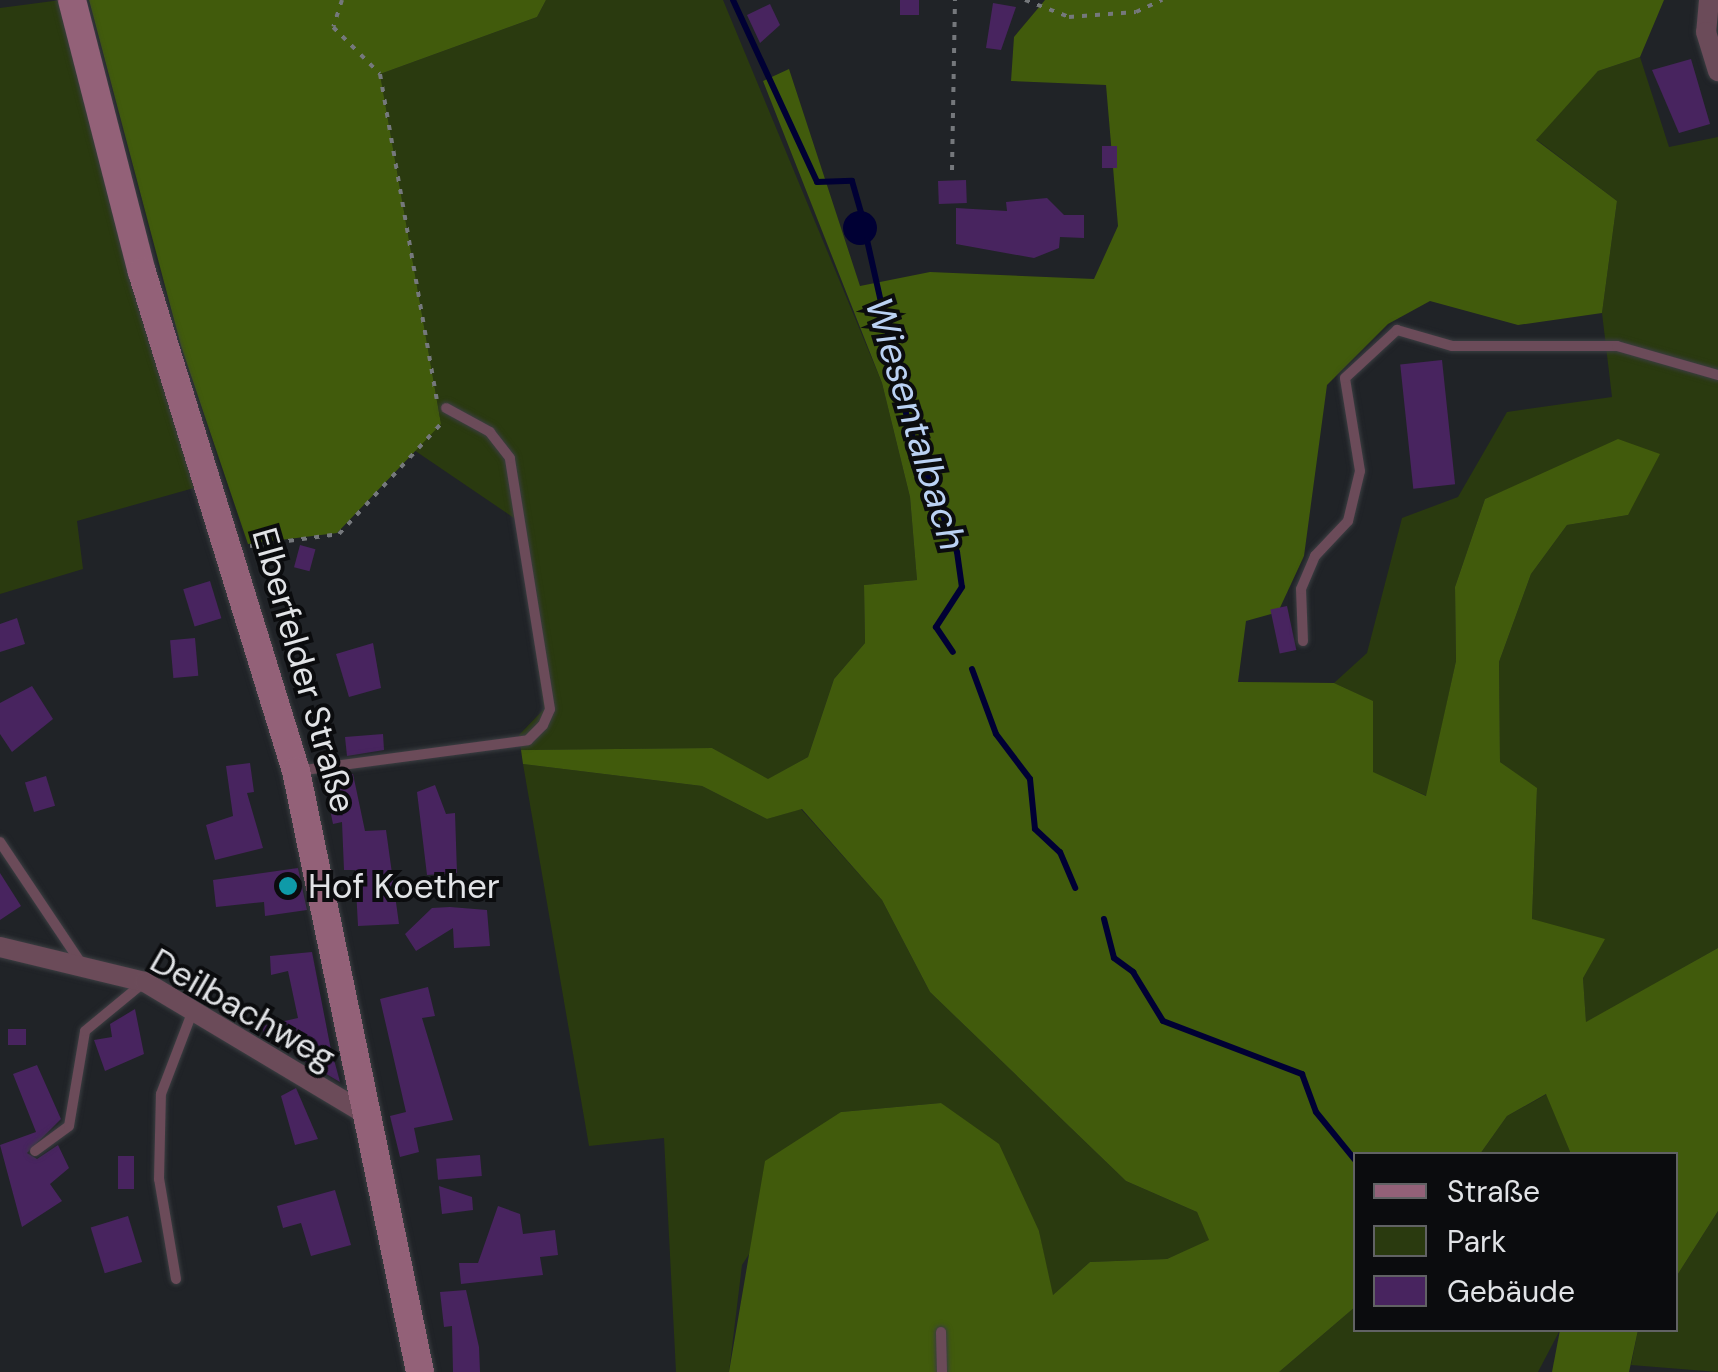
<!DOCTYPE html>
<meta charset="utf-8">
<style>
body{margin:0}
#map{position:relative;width:1718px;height:1372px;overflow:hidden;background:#202327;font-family:"DM Sans",sans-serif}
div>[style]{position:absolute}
.green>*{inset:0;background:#2a3a0f}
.forest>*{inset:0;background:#415b0c}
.water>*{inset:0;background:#000034}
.round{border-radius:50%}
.stream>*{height:6px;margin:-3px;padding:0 3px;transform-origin:3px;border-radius:3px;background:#000034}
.building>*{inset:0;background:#48245f;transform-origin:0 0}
.path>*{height:4px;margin-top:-2px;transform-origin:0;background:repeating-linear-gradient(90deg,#75787c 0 5px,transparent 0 13px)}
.roads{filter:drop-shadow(0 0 2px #3b3e42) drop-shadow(0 0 2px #3b3e42)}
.lane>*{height:10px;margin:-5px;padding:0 5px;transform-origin:5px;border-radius:5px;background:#6b4b59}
.street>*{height:20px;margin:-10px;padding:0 10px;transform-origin:10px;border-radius:10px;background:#6b4b59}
.secondary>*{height:28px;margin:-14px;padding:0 14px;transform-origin:14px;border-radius:14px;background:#936178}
.dots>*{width:28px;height:28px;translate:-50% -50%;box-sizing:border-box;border:5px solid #0b0c0e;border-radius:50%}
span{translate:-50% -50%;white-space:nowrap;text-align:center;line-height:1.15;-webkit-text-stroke:8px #0b0c0e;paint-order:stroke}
.street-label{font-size:35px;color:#e1e3e6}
.poi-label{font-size:35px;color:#e1e3e6}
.left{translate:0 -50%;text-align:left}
.water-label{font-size:38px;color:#bad1f3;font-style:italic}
.legend{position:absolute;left:1353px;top:1152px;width:325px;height:180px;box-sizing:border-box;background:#0b0c0e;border:2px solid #616264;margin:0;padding:12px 18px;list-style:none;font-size:30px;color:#e1e3e6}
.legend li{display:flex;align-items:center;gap:20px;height:50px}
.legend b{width:50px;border:2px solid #616264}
</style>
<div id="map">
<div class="green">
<i style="clip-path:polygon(61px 0,201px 486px,77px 521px,83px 569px,0 594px,0 8px)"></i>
<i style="clip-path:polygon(546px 0,723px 0,882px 383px,910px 497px,917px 580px,864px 585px,865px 643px,834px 679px,808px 757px,767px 780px,712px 748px,521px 750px,519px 735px,544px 709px,517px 520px,414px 450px,441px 424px,380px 74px,537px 17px)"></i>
<i style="clip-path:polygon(1640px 57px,1669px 147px,1718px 137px,1718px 948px,1586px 1023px,1583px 978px,1532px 919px,1537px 789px,1500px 762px,1499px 662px,1531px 574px,1567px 525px,1628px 515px,1534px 478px,1485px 499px,1455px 587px,1456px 661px,1427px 796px,1372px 772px,1372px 701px,1334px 683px,1367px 653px,1402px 518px,1458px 497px,1507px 412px,1612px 397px,1602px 313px,1617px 201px,1533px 137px,1598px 71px)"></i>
<i style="clip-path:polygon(523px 764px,702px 786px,767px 819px,801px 809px,882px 900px,930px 992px,1126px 1181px,1197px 1212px,1210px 1241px,1167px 1259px,1090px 1262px,1052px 1296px,1039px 1231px,941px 1103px,841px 1112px,742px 1265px,729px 1372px,676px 1372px,664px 1138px,589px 1146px)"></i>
<i style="clip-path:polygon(1547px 1094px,1571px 1154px,1480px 1154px,1507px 1116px)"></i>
<i style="clip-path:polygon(1718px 1211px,1718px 1372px,1631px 1365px,1638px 1330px,1676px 1330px,1676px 1277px)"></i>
<i style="clip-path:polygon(1355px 1307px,1356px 1330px,1560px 1330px,1538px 1372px,1279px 1372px)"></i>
</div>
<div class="forest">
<i style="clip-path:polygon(89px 0,546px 0,537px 17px,380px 74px,441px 424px,337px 533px,248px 544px,181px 346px)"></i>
<i style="clip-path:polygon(1045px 0,1664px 0,1640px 57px,1598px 71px,1536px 140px,1617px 201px,1602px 313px,1518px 325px,1430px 301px,1388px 324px,1327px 385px,1304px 556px,1278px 612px,1246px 621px,1238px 682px,1334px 683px,1373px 701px,1373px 772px,1426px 796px,1456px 661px,1455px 587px,1485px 499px,1618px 439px,1660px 454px,1628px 515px,1567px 525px,1531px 574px,1499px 662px,1500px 762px,1537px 788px,1532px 919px,1605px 939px,1583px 978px,1586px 1022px,1718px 948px,1718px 1211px,1676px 1277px,1676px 1154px,1571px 1154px,1546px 1094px,1507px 1116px,1480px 1154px,1356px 1154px,1355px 1307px,1279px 1372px,729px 1372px,765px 1161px,841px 1112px,941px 1103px,999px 1144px,1039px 1231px,1053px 1295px,1090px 1262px,1167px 1259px,1209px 1240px,1197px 1212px,1126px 1181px,930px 992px,882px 900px,802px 809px,767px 819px,702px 786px,523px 764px,521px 750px,712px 748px,768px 779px,808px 757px,834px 679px,865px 643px,864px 585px,917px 580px,910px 497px,882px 383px,763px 81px,789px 69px,860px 286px,930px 272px,1094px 279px,1118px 226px,1106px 85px,1011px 81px,1014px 37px)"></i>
<i style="clip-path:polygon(1560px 1330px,1638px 1330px,1629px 1372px,1552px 1372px)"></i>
</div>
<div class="water">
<i class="round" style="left:843px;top:211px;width:34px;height:34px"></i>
</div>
<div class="stream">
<i style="left:733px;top:0;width:200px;rotate:65.2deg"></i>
<i style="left:817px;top:182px;width:35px;rotate:-2deg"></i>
<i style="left:852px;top:181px;width:33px;rotate:74deg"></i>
<i style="left:867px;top:240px;width:192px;rotate:77.3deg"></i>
<i style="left:909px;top:427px;width:134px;rotate:69deg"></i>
<i style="left:957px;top:552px;width:35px;rotate:82deg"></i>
<i style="left:962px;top:587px;width:48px;rotate:123deg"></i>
<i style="left:936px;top:627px;width:30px;rotate:56deg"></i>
<i style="left:972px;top:669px;width:69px;rotate:69.7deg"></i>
<i style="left:996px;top:734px;width:56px;rotate:52.9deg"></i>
<i style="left:1030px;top:779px;width:50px;rotate:84.3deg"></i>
<i style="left:1035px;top:829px;width:34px;rotate:43deg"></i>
<i style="left:1060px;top:852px;width:39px;rotate:67deg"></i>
<i style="left:1104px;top:919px;width:40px;rotate:75.6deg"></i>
<i style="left:1114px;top:958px;width:24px;rotate:36deg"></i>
<i style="left:1133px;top:972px;width:57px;rotate:58.5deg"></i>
<i style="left:1163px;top:1021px;width:149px;rotate:20.9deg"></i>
<i style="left:1302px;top:1074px;width:40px;rotate:69.8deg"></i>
<i style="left:1316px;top:1112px;width:63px;rotate:50.8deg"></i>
</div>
<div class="building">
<i style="left:900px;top:0;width:19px;height:15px"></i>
<i style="clip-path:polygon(993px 3px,1016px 7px,1001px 50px,986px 48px)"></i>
<i style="clip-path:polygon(770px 4px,780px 25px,760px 43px,747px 15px)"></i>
<i style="clip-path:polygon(1691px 59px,1710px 124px,1679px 133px,1652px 70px)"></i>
<i style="left:1102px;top:146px;width:15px;height:22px"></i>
<i style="left:966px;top:180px;width:23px;height:28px;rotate:88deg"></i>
<i style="clip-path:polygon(1047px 198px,1064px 215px,1084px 215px,1084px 238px,1060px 237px,1059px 248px,1034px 258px,956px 244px,956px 208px,1007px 211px,1006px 202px)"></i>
<i style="left:1442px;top:360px;width:125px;height:42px;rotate:84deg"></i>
<i style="left:300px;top:545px;width:16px;height:23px;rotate:15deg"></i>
<i style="left:210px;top:581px;width:39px;height:28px;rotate:73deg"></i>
<i style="left:1287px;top:606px;width:45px;height:17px;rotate:78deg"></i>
<i style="clip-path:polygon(17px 618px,25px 644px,0 652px,0 624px)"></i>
<i style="left:195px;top:638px;width:38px;height:25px;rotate:85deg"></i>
<i style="clip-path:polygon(373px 643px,381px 688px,349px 697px,336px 654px)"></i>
<i style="clip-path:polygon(32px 686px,53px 719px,12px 752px,0 734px,0 703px)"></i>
<i style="clip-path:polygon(383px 734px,384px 750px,347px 756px,345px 737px)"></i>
<i style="clip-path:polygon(250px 763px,254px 792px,247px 793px,263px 848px,215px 860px,206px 825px,233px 816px,226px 766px)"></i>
<i style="clip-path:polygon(353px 774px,365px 831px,386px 830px,399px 924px,358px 926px,355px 870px,344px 870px,342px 822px,333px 824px,324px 780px)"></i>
<i style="left:46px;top:776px;width:31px;height:22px;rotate:73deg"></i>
<i style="clip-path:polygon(435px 785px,446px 814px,455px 813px,457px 873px,427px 875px,417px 792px)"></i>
<i style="clip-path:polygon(298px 868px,307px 910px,265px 916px,264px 902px,216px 907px,213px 880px)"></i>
<i style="clip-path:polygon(0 873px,21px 906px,0 920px)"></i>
<i style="clip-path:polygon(450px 907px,487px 910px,490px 946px,454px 948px,453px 928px,416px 951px,405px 934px,432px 908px)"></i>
<i style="clip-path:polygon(312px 952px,330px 1045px,340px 1082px,304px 1061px,300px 1043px,265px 1038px,262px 1026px,298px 1018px,288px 971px,271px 975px,270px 956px)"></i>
<i style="clip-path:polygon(428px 987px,435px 1016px,422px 1018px,453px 1120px,414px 1128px,419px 1152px,400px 1157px,390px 1116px,406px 1112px,380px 999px)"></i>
<i style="clip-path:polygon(135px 1009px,144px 1054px,105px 1071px,94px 1040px,112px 1037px,110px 1024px)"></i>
<i style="left:8px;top:1029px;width:18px;height:16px"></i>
<i style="clip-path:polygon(37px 1065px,61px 1119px,27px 1153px,37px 1159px,58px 1145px,69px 1168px,50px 1184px,62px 1201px,22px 1227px,0 1145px,36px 1132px,13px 1074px)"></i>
<i style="clip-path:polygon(296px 1088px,318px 1139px,295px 1145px,281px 1096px)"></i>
<i style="left:480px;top:1155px;width:21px;height:44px;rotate:85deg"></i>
<i style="left:118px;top:1156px;width:16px;height:33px"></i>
<i style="clip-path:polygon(439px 1186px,472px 1197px,473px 1210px,442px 1214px)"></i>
<i style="clip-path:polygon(335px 1190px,351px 1245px,311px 1256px,301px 1223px,283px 1228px,277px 1206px)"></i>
<i style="clip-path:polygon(498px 1206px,520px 1214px,523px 1234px,555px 1230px,558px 1255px,540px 1257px,543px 1275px,461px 1284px,459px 1263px,478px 1263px)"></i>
<i style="left:128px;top:1216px;width:48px;height:39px;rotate:73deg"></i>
<i style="clip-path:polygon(466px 1290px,479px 1347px,480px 1372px,453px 1372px,452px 1326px,444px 1327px,440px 1292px)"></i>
</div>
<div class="path">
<i style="left:342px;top:0;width:28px;rotate:108deg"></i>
<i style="left:333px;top:27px;width:66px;rotate:45deg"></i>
<i style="left:380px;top:74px;width:330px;rotate:80.1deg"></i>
<i style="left:1025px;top:0;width:47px;rotate:21.1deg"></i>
<i style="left:1069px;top:17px;width:67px;rotate:-4.3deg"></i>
<i style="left:1136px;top:12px;width:29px;rotate:-25deg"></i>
<i style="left:952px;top:170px;width:170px;rotate:-89deg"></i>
<i style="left:250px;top:546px;width:90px;rotate:-7.7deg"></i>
<i style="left:339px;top:534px;width:150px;rotate:-47.2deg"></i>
</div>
<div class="roads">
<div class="lane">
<i style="left:1303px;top:641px;width:52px;rotate:-92.2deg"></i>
<i style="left:1301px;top:589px;width:36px;rotate:-67deg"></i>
<i style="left:1315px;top:556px;width:48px;rotate:-46.7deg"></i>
<i style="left:1348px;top:521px;width:51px;rotate:-76.5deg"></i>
<i style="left:1360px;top:471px;width:94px;rotate:-99.2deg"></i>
<i style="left:1345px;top:378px;width:71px;rotate:-42.7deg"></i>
<i style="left:1397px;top:330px;width:57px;rotate:16.2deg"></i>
<i style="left:1452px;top:346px;width:165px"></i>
<i style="left:1617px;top:346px;width:105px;rotate:16deg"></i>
<i style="left:297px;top:771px;width:233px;rotate:-7.6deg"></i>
<i style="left:528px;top:740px;width:21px;rotate:-45deg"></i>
<i style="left:543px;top:725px;width:17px;rotate:-66deg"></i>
<i style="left:550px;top:709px;width:254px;rotate:-99.1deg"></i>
<i style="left:510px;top:458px;width:33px;rotate:-128deg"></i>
<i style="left:490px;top:432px;width:50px;rotate:-151.4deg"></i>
<i style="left:0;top:842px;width:146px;rotate:56.2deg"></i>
<i style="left:35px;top:1151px;width:42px;rotate:-36.3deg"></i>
<i style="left:69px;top:1126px;width:96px;rotate:-80.4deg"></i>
<i style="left:85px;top:1031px;width:74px;rotate:-39.5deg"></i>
<i style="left:176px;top:1279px;width:101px;rotate:-99.6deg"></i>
<i style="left:159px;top:1179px;width:85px;rotate:-88.7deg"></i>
<i style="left:161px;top:1094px;width:90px;rotate:-69.1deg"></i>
<i style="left:941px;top:1332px;width:40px;rotate:88.6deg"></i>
</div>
<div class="street">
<i style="left:1709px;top:0;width:32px;rotate:95deg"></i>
<i style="left:1706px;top:32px;width:41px;rotate:72.9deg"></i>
<i style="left:0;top:947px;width:149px;rotate:13.6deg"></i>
<i style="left:145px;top:982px;width:261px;rotate:30.9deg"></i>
</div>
<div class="secondary">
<i style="left:72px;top:0;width:281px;rotate:75.6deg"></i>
<i style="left:142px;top:272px;width:522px;rotate:72.85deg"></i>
<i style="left:296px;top:771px;width:614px;rotate:78.34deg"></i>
</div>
</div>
<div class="dots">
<i style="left:288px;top:886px;background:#0f9aa8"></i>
</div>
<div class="street-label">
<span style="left:304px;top:670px;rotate:74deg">Elberfelder Straße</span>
<span style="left:243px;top:1009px;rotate:30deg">Deilbachweg</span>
</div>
<div class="poi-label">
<span class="left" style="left:308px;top:886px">Hof Koether</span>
</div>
<div class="water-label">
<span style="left:915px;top:424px;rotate:73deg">Wiesentalbach</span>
</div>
<ul class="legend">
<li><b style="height:12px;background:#936178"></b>Straße</li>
<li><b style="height:28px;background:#2a3a0f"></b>Park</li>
<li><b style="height:28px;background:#48245f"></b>Gebäude</li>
</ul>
</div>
